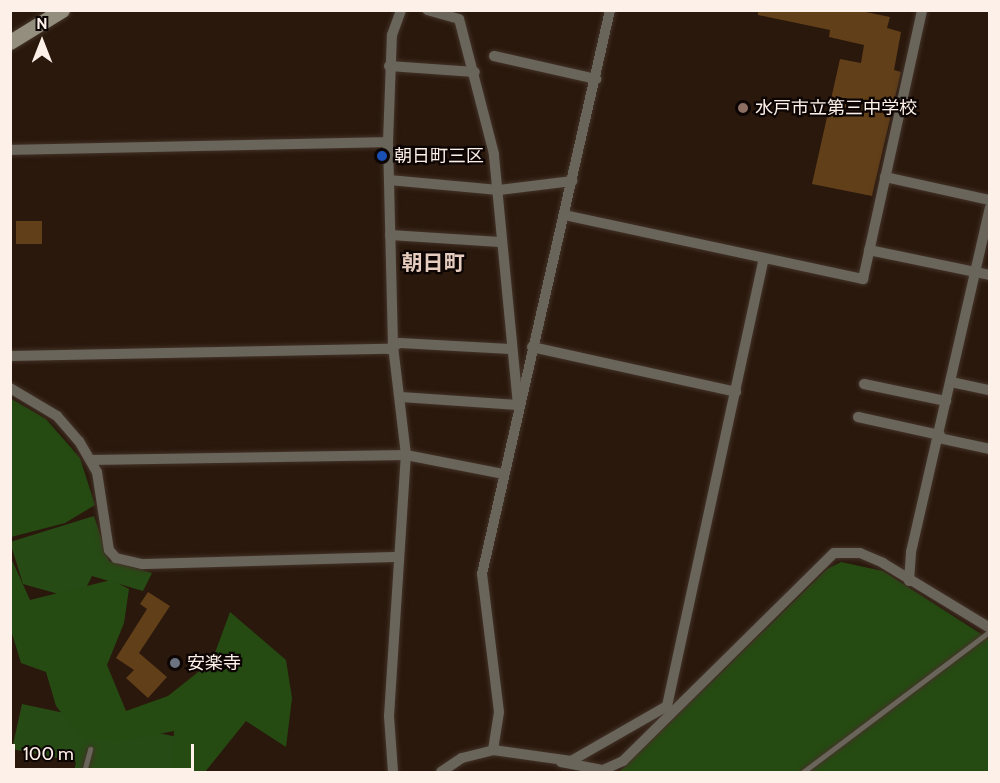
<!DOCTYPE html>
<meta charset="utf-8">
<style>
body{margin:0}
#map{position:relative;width:1000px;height:783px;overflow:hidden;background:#2a180d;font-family:Cabin,"Noto Sans JP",sans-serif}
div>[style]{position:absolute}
.green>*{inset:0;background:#274b15}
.forest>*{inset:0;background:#254b12}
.building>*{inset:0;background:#613f19;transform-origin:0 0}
.roads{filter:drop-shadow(0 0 2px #433227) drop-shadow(0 0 2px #433227)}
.service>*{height:5px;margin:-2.5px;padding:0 2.5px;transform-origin:2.5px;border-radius:2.5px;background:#69655b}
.minor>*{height:10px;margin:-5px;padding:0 5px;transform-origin:5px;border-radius:5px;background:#69655b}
.secondary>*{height:15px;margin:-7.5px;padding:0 7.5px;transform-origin:7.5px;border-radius:7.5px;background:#948e7f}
.dots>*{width:16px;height:16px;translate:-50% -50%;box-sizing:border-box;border:3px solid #0c0503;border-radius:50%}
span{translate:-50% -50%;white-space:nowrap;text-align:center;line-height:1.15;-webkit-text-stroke:4.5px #0c0503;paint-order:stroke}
.poi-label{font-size:18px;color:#fdf0e9}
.left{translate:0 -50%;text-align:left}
.quarter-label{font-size:21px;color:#e6ccbe;font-weight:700}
.frame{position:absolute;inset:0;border:12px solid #fdf0e9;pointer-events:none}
.north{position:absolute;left:12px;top:12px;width:60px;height:60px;-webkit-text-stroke:4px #0c0503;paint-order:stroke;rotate:0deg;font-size:16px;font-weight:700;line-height:24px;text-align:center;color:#fdf0e9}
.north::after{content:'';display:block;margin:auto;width:21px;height:27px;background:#fdf0e9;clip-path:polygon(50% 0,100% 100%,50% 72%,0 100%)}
.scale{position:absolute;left:12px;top:744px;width:182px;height:27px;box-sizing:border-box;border:3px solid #fdf0e9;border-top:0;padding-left:8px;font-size:18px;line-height:21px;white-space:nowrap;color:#fdf0e9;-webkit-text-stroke:4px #0c0503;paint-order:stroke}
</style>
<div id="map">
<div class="green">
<i style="clip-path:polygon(94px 516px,109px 561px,152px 573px,143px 591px,92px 576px,80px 600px,23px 584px,10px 542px)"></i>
<i style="clip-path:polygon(22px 704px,182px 738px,175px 772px,74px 772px,76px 762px,12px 749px)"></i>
</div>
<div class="forest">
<i style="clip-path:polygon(10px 398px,46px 419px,80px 458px,95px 505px,65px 523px,11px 537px)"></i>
<i style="clip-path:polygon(11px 558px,30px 600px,111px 580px,129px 589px,124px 623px,107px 665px,126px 711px,168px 696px,212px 661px,230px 612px,286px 660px,292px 698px,286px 747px,246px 721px,205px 772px,171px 772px,174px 731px,117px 742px,82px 739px,56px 706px,46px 672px,21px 663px,11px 630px)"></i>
<i style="clip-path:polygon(841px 562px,883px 571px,989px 639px,989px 772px,619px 772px,827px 569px)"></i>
</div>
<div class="building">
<i style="clip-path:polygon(758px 10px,856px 10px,890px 17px,887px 28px,901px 32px,894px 70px,901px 72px,872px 196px,812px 184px,840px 59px,861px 63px,864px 45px,829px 37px,830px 30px,758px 15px)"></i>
<i style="left:16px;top:221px;width:26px;height:23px"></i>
<i style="clip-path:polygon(148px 592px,170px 606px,139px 653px,167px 677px,148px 698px,126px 678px,134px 670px,116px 658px,147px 609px,140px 604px)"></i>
</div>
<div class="roads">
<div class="service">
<i style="left:84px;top:772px;width:24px;rotate:-75deg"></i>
<i style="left:803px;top:772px;width:234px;rotate:-37deg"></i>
</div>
<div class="minor">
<i style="left:494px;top:56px;width:105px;rotate:12.7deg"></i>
<i style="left:389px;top:66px;width:86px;rotate:4deg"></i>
<i style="left:10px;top:150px;width:378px;rotate:-1.2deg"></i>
<i style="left:885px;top:177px;width:107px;rotate:12.4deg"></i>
<i style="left:389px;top:180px;width:110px;rotate:5.2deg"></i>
<i style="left:499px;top:190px;width:74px;rotate:-7deg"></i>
<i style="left:564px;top:215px;width:306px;rotate:12.1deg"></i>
<i style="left:863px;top:279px;width:275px;rotate:-77.6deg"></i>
<i style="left:390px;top:235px;width:110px;rotate:3.6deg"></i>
<i style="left:869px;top:250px;width:124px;rotate:11.7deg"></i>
<i style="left:532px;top:347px;width:209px;rotate:12.4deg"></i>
<i style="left:10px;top:356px;width:378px;rotate:-1.1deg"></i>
<i style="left:388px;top:349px;width:13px;rotate:-27deg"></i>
<i style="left:400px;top:343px;width:110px;rotate:3.1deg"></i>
<i style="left:951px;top:382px;width:40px;rotate:12deg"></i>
<i style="left:864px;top:384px;width:84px;rotate:11.7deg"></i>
<i style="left:10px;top:388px;width:55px;rotate:30.8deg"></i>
<i style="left:57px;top:416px;width:33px;rotate:49deg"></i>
<i style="left:79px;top:441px;width:36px;rotate:60deg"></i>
<i style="left:97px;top:472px;width:79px;rotate:81.3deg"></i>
<i style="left:109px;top:550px;width:11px;rotate:49deg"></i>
<i style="left:116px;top:558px;width:27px;rotate:13deg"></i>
<i style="left:142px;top:564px;width:256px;rotate:-1.6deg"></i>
<i style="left:401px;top:397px;width:117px;rotate:3.9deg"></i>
<i style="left:518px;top:405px;width:252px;rotate:-95.5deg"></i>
<i style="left:494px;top:154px;width:139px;rotate:-104.5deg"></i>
<i style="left:459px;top:19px;width:33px;rotate:-164deg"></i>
<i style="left:858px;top:417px;width:84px;rotate:12.4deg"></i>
<i style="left:939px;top:438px;width:52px;rotate:12.2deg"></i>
<i style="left:91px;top:460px;width:315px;rotate:-0.9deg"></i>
<i style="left:406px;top:455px;width:100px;rotate:11deg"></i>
<i style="left:909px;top:581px;width:29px;rotate:-86deg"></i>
<i style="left:911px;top:552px;width:353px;rotate:-77.1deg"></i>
<i style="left:493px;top:750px;width:38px;rotate:-81deg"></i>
<i style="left:499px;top:712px;width:139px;rotate:-97deg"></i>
<i style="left:482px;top:574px;width:578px;rotate:-77.21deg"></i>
<i style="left:561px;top:762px;width:43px;rotate:10.8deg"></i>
<i style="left:603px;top:770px;width:22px;rotate:-24deg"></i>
<i style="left:623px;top:761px;width:296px;rotate:-44.6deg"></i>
<i style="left:834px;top:553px;width:26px"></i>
<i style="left:860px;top:553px;width:25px;rotate:23deg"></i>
<i style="left:883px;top:563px;width:125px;rotate:31.3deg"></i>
<i style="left:393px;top:772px;width:56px;rotate:-94.1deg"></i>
<i style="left:389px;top:716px;width:262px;rotate:-86.3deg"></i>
<i style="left:406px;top:455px;width:110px;rotate:-96.8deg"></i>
<i style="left:393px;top:346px;width:204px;rotate:-91.4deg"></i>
<i style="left:388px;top:142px;width:107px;rotate:-87.9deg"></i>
<i style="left:392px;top:35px;width:27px;rotate:-70deg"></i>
<i style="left:441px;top:772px;width:25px;rotate:-34deg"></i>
<i style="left:462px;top:758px;width:32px;rotate:-14deg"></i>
<i style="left:493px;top:750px;width:79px;rotate:8deg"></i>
<i style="left:571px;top:761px;width:111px;rotate:-29.8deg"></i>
<i style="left:667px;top:706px;width:457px;rotate:-77.8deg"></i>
</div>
<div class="secondary">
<i style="left:10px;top:42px;width:61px;rotate:-31.6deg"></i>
</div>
</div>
<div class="dots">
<i style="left:743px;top:108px;background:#8d6e63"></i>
<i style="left:382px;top:156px;background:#1a4fb4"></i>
<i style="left:175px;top:663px;background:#6b7280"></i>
</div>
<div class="poi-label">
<span class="left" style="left:755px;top:108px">水戸市立第三中学校</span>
<span class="left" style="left:394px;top:156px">朝日町三区</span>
<span class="left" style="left:187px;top:663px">安楽寺</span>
</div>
<div class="quarter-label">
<span style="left:433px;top:263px">朝日町</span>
</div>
<div class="frame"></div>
<div class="north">N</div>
<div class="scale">100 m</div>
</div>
